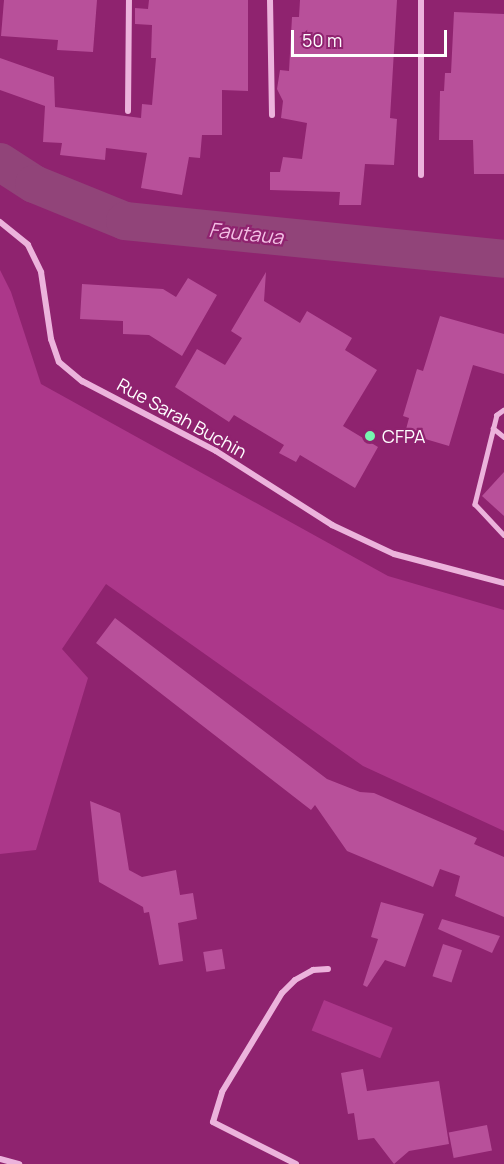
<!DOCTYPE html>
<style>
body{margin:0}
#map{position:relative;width:504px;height:1164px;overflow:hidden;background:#8f236f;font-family:Manrope,sans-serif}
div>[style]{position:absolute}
.green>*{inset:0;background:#ac378a;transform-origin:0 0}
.river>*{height:38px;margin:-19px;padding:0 19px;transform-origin:19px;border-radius:19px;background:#914479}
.building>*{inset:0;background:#b8509a;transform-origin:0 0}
.lane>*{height:4.5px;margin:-2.25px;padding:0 2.25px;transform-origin:2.25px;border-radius:2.25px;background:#ecb3dc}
.street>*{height:6px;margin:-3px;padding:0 3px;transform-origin:3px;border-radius:3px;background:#ecb3dc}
.dots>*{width:16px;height:16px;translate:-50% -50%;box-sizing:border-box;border:3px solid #8f236f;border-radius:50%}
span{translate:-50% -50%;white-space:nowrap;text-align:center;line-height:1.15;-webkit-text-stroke:4.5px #8f236f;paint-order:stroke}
.street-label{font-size:18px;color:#fff}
.poi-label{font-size:18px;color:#fff}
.left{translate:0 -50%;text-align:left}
.water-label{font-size:20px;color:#f3bfe4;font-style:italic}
.scale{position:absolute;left:291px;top:30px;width:156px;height:27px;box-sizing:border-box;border:3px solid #fff;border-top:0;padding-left:8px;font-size:18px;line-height:21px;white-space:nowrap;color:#fff;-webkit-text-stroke:4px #8f236f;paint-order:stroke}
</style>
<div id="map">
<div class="green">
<i style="clip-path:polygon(0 270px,11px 292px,41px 384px,388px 576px,504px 610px,504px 831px,363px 766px,106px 584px,62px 649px,88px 678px,36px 850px,0 854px)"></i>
<i style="left:324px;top:1000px;width:74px;height:33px;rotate:22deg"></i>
</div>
<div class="river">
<i style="left:0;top:162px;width:40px;rotate:32.9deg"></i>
<i style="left:34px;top:184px;width:98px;rotate:22.1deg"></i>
<i style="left:125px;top:221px;width:381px;rotate:5.7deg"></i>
</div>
<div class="building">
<i style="clip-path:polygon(4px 0,97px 0,93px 52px,57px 50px,58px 40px,1px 36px)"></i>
<i style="clip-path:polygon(149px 0,248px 0,248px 91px,222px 90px,222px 135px,202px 135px,200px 158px,189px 157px,182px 195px,141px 188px,147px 153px,106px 148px,105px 160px,60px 155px,62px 143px,43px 142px,45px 106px,0 90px,0 58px,54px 77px,55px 107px,141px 118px,142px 104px,152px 105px,156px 58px,151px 58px,152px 25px,135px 24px,135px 8px,148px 9px)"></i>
<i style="clip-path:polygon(300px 0,397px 0,390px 118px,397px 119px,394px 165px,365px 164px,361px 205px,339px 205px,340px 192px,270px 190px,270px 172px,280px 172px,283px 157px,302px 159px,307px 123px,281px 118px,283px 101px,277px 89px,280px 70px,289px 71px,292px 17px,299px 17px)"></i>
<i style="clip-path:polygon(454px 12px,504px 14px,504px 174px,474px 174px,473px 140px,439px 140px,440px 91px,444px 91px,445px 73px,451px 73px)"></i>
<i style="clip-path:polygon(266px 272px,264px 301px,300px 323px,307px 311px,352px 338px,345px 350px,377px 370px,343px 426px,378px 447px,355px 488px,300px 455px,296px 462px,279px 453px,284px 445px,234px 415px,229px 422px,175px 387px,197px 349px,225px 365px,242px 338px,231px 331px)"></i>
<i style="clip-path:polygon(188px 278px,217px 295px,182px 356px,149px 335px,123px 334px,123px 321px,80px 319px,82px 284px,163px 289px,176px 297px)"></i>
<i style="clip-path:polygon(440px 316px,504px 334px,504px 374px,473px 365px,449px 446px,405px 433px,409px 418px,403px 416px,417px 369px,423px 371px)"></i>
<i style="clip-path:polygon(504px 472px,504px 516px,482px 496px)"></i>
<i style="clip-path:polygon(115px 618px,327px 779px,360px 792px,374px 793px,477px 838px,474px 844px,504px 857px,504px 917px,455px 896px,460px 876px,440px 869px,433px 887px,347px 851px,315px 805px,311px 810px,96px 643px)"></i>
<i style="clip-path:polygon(90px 801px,120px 813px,129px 870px,142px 877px,176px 870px,180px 895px,193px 893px,197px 919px,178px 923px,183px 961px,159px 965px,149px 912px,144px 913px,143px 907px,99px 882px)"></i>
<i style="clip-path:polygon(381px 902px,424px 914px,405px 967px,385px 960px,367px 987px,363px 985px,378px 939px,371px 937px)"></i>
<i style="clip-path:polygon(442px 919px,500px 936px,492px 953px,438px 929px)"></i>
<i style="left:443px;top:944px;width:20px;height:34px;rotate:18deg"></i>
<i style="left:222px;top:949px;width:20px;height:19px;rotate:81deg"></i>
<i style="clip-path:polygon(363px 1069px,367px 1091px,439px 1081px,449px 1144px,409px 1151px,394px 1164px,374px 1138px,358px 1140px,354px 1113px,348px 1114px,341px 1073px)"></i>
<i style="left:487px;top:1125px;width:26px;height:39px;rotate:79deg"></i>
</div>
<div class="lane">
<i style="left:504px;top:410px;width:9px;rotate:144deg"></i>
<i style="left:497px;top:415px;width:92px;rotate:103.9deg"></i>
<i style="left:475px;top:504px;width:42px;rotate:46.9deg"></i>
<i style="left:493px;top:428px;width:14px;rotate:39deg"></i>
</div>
<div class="street">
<i style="left:270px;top:0;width:115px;rotate:89deg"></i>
<i style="left:421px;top:0;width:175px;rotate:90deg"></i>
<i style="left:128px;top:111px;width:111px;rotate:-89.5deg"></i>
<i style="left:0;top:222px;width:36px;rotate:39deg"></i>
<i style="left:28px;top:245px;width:30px;rotate:64deg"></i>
<i style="left:41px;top:272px;width:68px;rotate:81.5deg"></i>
<i style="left:51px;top:339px;width:24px;rotate:71deg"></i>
<i style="left:59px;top:362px;width:30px;rotate:40deg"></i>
<i style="left:82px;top:381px;width:151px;rotate:27.6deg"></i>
<i style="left:216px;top:451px;width:138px;rotate:32.5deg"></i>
<i style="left:332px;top:525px;width:68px;rotate:25.1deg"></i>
<i style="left:394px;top:554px;width:114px;rotate:14.8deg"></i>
<i style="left:0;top:1159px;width:20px;rotate:15deg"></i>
<i style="left:296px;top:1164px;width:93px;rotate:-153.2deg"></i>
<i style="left:213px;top:1122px;width:31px;rotate:-73deg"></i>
<i style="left:222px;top:1092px;width:116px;rotate:-58.8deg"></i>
<i style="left:282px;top:993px;width:18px;rotate:-45deg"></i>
<i style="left:295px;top:980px;width:21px;rotate:-29deg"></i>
<i style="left:313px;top:970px;width:15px;rotate:-4deg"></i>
</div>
<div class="dots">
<i style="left:370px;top:436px;background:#76f7b0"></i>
</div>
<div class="street-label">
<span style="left:182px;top:418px;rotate:29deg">Rue Sarah Buchin</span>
</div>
<div class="poi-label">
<span class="left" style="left:382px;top:436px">CFPA</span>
</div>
<div class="water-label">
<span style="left:246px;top:233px;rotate:6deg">Fautaua</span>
</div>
<div class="scale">50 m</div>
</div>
